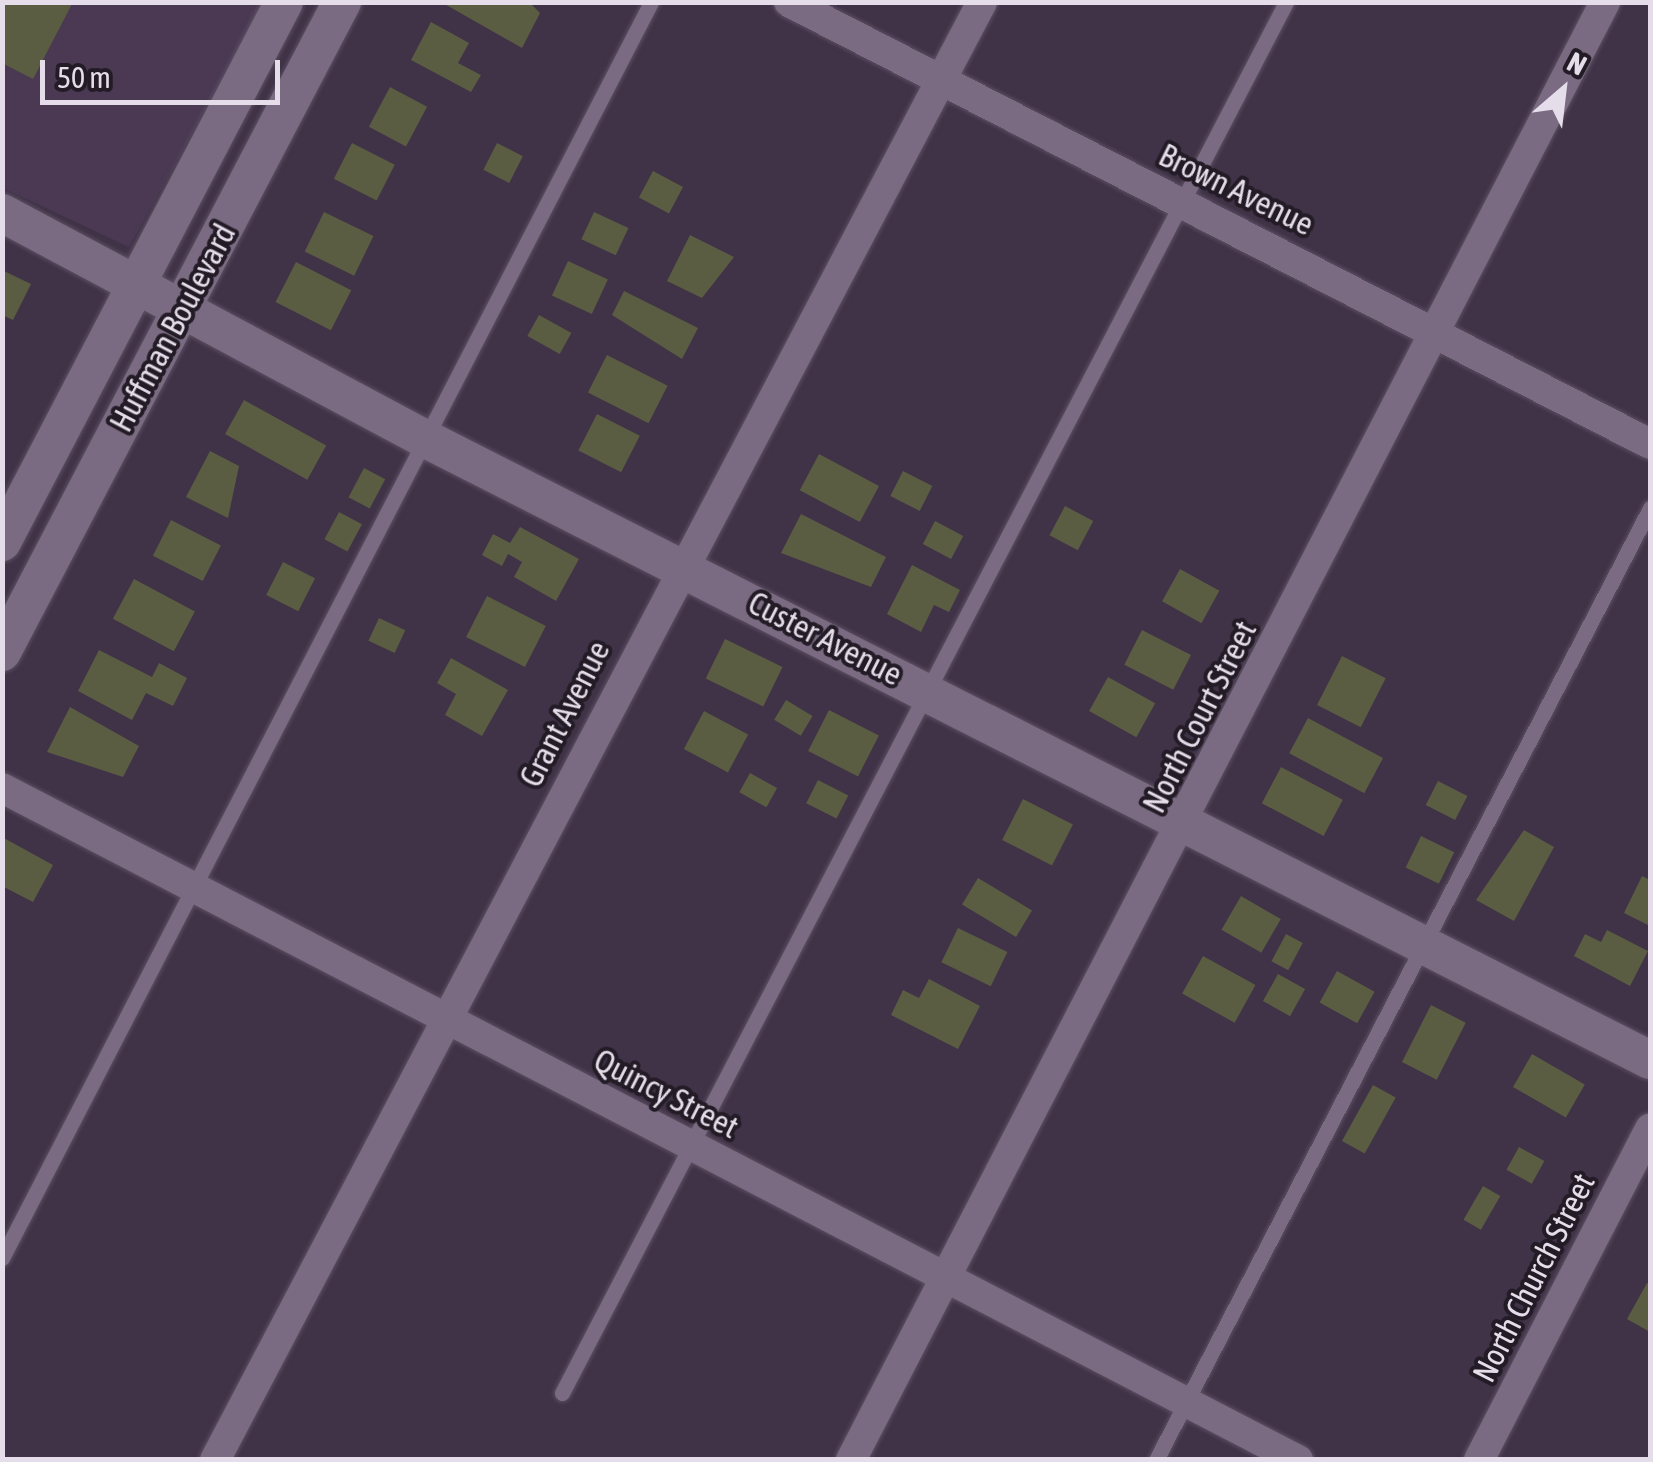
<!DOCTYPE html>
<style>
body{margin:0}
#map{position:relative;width:1653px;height:1462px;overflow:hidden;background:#403247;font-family:"Asap Condensed",sans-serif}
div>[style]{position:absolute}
.built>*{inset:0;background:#4b3954}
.building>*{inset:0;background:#5a5d42;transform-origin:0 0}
.roads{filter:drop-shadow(0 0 2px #5c5062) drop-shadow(0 0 2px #5c5062)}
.service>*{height:15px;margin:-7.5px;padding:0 7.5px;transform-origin:7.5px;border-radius:7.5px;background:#7a6b82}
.minor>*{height:30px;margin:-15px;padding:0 15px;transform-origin:15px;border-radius:15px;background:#7a6b82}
.tertiary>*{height:38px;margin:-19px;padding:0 19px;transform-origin:19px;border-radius:19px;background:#7a6b82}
span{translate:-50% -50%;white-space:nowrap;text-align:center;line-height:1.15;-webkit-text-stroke:8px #231c26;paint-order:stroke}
.street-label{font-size:32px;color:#e6ddeb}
.frame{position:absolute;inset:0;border:5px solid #e6ddeb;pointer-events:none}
.north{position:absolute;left:1513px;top:40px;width:100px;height:100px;-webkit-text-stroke:8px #231c26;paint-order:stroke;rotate:28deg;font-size:28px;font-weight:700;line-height:40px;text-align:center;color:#e6ddeb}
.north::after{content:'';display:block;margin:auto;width:35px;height:45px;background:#e6ddeb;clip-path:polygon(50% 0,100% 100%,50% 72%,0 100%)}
.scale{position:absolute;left:40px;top:60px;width:240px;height:45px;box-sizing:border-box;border:5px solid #e6ddeb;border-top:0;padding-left:12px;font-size:30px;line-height:35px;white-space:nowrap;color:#e6ddeb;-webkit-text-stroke:8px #231c26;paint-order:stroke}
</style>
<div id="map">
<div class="built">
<i style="clip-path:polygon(2px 3px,264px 3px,129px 247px,3px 188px)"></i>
</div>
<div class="building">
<i style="clip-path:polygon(2px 2px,73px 2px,33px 79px,2px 63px)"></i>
<i style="clip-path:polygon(441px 2px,529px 2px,540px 13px,522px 48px)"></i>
<i style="clip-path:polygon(431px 22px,469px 43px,458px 63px,481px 75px,471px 92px,411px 60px)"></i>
<i style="left:390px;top:87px;width:42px;height:45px;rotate:28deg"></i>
<i style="left:352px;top:143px;width:48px;height:40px;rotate:27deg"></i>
<i style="left:497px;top:143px;width:29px;height:30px;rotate:27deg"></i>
<i style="left:653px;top:171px;width:34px;height:30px;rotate:28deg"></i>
<i style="left:324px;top:212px;width:55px;height:44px;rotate:26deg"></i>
<i style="left:594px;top:212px;width:38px;height:30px;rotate:25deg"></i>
<i style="clip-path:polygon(690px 235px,734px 257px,702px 298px,667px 281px)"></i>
<i style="left:568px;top:261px;width:44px;height:38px;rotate:25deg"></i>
<i style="left:296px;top:262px;width:62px;height:45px;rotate:27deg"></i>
<i style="clip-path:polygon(2px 270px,31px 284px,13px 320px,2px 315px)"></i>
<i style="clip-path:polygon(624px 291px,698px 328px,682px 359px,612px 315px)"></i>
<i style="left:539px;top:315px;width:37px;height:24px;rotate:29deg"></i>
<i style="left:607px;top:355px;width:68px;height:42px;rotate:27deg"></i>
<i style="left:244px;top:400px;width:94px;height:39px;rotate:29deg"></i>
<i style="left:597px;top:414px;width:48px;height:41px;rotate:27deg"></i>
<i style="clip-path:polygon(210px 451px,239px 466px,228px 518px,186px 497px)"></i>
<i style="left:819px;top:454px;width:68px;height:41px;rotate:28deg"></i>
<i style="left:364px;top:468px;width:24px;height:33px;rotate:28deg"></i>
<i style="left:903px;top:471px;width:33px;height:28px;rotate:27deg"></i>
<i style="left:1065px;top:506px;width:32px;height:33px;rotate:28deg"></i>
<i style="left:339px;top:512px;width:26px;height:31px;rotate:28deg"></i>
<i style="clip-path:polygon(801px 514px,886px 557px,871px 587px,781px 553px)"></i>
<i style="left:171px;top:520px;width:56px;height:40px;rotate:27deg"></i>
<i style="left:935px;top:521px;width:32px;height:26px;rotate:28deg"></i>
<i style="clip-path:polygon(520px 527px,579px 559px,556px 601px,514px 577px,522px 562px,508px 554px,502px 566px,482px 555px,493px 534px,510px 543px)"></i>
<i style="left:283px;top:562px;width:36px;height:37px;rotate:27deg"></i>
<i style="clip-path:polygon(912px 565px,960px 590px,949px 612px,934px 605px,921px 632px,887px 614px)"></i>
<i style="left:1180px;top:569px;width:45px;height:37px;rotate:29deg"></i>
<i style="left:134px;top:579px;width:69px;height:45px;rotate:28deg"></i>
<i style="left:487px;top:596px;width:66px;height:46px;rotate:27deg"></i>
<i style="left:379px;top:618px;width:29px;height:25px;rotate:25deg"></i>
<i style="left:1142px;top:630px;width:55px;height:39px;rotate:27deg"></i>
<i style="left:725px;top:639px;width:64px;height:44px;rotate:26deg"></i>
<i style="clip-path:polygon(99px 650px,152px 677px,159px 663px,187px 678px,173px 706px,146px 693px,132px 720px,78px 691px)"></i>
<i style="left:1342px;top:656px;width:49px;height:55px;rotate:27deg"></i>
<i style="clip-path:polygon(451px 658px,508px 690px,482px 736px,445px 715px,456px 694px,437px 683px)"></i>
<i style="left:1108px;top:677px;width:54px;height:39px;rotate:29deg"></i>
<i style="left:786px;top:700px;width:31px;height:23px;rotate:31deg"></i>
<i style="clip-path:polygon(70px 707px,139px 746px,123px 777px,47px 752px)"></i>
<i style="left:829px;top:710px;width:56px;height:46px;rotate:27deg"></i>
<i style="left:704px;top:711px;width:50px;height:43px;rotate:28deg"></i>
<i style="left:1308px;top:718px;width:85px;height:40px;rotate:28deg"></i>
<i style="left:1281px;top:767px;width:70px;height:41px;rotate:28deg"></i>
<i style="left:750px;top:773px;width:31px;height:22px;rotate:29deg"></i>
<i style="left:818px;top:780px;width:34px;height:26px;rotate:27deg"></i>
<i style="left:1438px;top:781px;width:33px;height:27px;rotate:27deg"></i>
<i style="left:1023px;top:799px;width:56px;height:46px;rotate:27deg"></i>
<i style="clip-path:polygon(1524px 830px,1554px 847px,1514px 921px,1476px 900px)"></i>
<i style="left:1421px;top:836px;width:37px;height:35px;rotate:26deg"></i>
<i style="clip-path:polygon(2px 837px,53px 865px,33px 902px,2px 886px)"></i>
<i style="clip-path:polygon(1642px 876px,1650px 880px,1650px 926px,1624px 913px)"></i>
<i style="left:978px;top:878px;width:63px;height:31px;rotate:31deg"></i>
<i style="left:1241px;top:896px;width:46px;height:39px;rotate:30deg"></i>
<i style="left:958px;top:928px;width:55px;height:38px;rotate:26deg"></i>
<i style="clip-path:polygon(1607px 930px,1648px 951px,1630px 986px,1574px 956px,1585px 934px,1601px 942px)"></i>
<i style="left:1286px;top:934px;width:19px;height:31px;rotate:28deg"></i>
<i style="left:1203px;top:956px;width:60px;height:43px;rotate:29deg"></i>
<i style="left:1337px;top:971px;width:43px;height:36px;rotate:29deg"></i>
<i style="left:1278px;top:974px;width:31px;height:31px;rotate:29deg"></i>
<i style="clip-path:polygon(929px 979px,980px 1006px,958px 1049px,891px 1015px,903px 990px,919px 998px)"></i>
<i style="left:1431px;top:1005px;width:39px;height:64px;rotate:27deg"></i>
<i style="left:1532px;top:1054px;width:61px;height:38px;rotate:30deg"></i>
<i style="left:1373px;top:1085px;width:26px;height:64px;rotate:29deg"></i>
<i style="left:1519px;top:1147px;width:29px;height:26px;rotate:29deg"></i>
<i style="left:1483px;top:1186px;width:20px;height:39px;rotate:30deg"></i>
<i style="clip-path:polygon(1647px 1283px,1650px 1285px,1650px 1332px,1627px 1319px)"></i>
</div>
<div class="roads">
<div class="service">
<i style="left:2px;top:1258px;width:1414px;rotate:-62.67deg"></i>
<i style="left:562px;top:1393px;width:1568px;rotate:-62.5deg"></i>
<i style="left:1156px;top:1460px;width:1073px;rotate:-62.57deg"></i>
</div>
<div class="minor">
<i style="left:789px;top:2px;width:968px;rotate:27.17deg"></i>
<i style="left:2px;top:788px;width:1460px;rotate:27.41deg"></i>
<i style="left:215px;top:1460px;width:1647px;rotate:-62.25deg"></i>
<i style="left:851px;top:1460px;width:1641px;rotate:-62.65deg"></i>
<i style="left:1479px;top:1460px;width:373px;rotate:-62.7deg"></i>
</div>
<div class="tertiary">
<i style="left:2px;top:213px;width:476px;rotate:28.1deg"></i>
<i style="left:422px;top:437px;width:1377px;rotate:26.9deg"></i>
<i style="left:2px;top:542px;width:609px;rotate:-62.43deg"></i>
<i style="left:2px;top:652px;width:734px;rotate:-62.39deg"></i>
</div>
</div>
<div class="street-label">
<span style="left:1236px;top:190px;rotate:26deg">Brown Avenue</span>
<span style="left:173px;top:328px;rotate:-62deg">Huffman Boulevard</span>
<span style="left:825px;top:639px;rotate:27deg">Custer Avenue</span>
<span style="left:565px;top:714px;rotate:-63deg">Grant Avenue</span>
<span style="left:1200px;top:717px;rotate:-63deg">North Court Street</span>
<span style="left:666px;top:1094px;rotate:27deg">Quincy Street</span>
<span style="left:1534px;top:1278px;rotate:-63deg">North Church Street</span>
</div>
<div class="frame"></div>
<div class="north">N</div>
<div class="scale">50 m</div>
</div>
